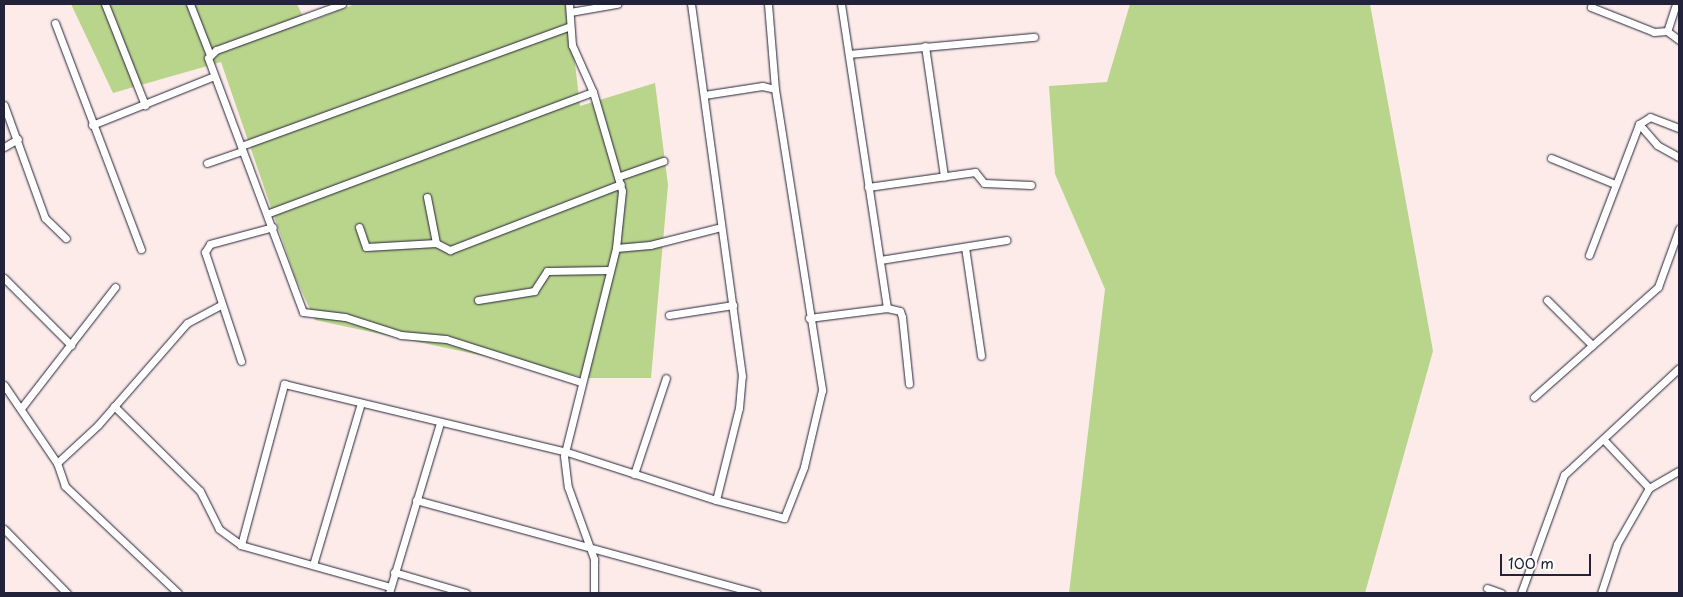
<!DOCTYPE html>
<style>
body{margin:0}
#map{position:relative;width:1683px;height:597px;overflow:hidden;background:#fdebe9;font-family:"Playpen Sans",sans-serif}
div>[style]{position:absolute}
.green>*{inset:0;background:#b9d48b}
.roads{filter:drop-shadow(0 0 1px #22223b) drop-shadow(0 0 1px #22223b)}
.minor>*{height:7px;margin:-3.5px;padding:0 3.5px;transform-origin:3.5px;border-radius:3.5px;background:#fff}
span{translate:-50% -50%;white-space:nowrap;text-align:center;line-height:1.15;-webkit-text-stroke:5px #fff;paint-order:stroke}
.frame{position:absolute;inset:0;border:5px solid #22223b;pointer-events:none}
.scale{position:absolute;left:1500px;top:554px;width:91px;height:22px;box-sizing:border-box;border:2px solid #22223b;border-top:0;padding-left:6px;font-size:15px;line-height:18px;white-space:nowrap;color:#22223b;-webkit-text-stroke:4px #fff;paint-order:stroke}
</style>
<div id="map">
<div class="green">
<i style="clip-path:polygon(71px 4px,297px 4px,306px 23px,355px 4px,568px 4px,580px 106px,655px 83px,668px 185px,651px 378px,587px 378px,315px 320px,295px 277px,221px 62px,113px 93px)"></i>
<i style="clip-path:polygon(1130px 4px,1370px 4px,1433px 351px,1365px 593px,1069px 593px,1105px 289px,1055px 174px,1049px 86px,1107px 82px)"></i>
</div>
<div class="roads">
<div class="minor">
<i style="left:105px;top:4px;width:109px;rotate:68.4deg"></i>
<i style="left:190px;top:4px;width:55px;rotate:68.6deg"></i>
<i style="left:342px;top:4px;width:134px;rotate:159.9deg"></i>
<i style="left:216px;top:50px;width:11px;rotate:135deg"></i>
<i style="left:208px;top:58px;width:271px;rotate:69.5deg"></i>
<i style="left:303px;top:312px;width:42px;rotate:6.8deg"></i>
<i style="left:345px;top:317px;width:59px;rotate:17.8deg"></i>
<i style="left:401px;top:335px;width:45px;rotate:5.1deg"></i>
<i style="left:446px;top:339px;width:142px;rotate:17.7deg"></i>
<i style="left:569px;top:4px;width:41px;rotate:85.8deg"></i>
<i style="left:572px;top:45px;width:51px;rotate:65.9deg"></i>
<i style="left:593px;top:92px;width:103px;rotate:73.7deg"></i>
<i style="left:622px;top:191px;width:57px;rotate:96deg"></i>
<i style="left:616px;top:248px;width:214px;rotate:104deg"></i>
<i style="left:564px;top:456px;width:31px;rotate:83deg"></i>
<i style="left:568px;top:487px;width:77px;rotate:70.1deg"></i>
<i style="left:594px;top:559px;width:34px;rotate:90deg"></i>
<i style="left:768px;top:4px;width:85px;rotate:85.3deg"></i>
<i style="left:1592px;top:4px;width:3px;rotate:108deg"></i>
<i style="left:1591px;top:7px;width:68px;rotate:21.6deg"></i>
<i style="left:1654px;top:32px;width:13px;rotate:-4deg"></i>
<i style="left:1676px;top:4px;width:28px;rotate:108deg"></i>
<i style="left:1667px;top:31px;width:15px;rotate:37deg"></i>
<i style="left:570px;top:12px;width:48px;rotate:-9.7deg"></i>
<i style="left:55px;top:23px;width:242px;rotate:69.2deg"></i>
<i style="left:925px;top:46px;width:132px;rotate:81.7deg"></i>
<i style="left:849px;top:54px;width:186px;rotate:-5.3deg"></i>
<i style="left:704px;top:95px;width:59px;rotate:-8.8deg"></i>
<i style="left:762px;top:86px;width:13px;rotate:13deg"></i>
<i style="left:775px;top:89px;width:305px;rotate:81.1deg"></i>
<i style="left:822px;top:390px;width:79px;rotate:103.2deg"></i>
<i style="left:804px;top:467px;width:55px;rotate:111.4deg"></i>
<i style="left:784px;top:518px;width:70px;rotate:-165.2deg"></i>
<i style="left:4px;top:105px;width:120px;rotate:70.1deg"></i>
<i style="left:45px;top:218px;width:29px;rotate:44deg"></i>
<i style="left:1639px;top:124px;width:28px;rotate:49deg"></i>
<i style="left:1657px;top:145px;width:25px;rotate:29deg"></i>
<i style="left:92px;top:125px;width:129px;rotate:-21.8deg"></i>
<i style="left:241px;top:146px;width:350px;rotate:-20deg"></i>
<i style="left:4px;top:147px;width:16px;rotate:-30deg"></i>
<i style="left:1551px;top:158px;width:69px;rotate:22.1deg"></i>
<i style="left:207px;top:163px;width:37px;rotate:-19deg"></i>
<i style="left:620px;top:176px;width:46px;rotate:-19.2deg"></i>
<i style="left:868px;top:187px;width:108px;rotate:-8deg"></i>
<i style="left:975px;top:172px;width:14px;rotate:51deg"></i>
<i style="left:984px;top:183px;width:47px;rotate:2.4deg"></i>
<i style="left:427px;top:197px;width:47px;rotate:78.9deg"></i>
<i style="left:436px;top:243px;width:16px;rotate:27deg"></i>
<i style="left:450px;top:250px;width:183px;rotate:-21.1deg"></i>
<i style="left:269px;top:213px;width:346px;rotate:-20.5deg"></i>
<i style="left:359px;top:227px;width:21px;rotate:71deg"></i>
<i style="left:366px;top:247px;width:70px;rotate:-3.3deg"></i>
<i style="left:965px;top:247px;width:110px;rotate:81.6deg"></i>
<i style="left:616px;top:248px;width:34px;rotate:-5deg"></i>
<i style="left:650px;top:245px;width:73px;rotate:-14.2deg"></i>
<i style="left:1589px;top:255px;width:140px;rotate:-69.1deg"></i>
<i style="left:1639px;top:124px;width:13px;rotate:-32deg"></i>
<i style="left:1650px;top:117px;width:31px;rotate:21deg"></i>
<i style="left:880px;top:260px;width:128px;rotate:-9deg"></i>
<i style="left:4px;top:278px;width:95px;rotate:45deg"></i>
<i style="left:478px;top:300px;width:57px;rotate:-9.1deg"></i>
<i style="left:534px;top:291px;width:24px;rotate:-57deg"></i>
<i style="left:547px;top:271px;width:62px;rotate:-0.9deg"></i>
<i style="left:1547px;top:300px;width:64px;rotate:45deg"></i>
<i style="left:887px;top:308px;width:13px;rotate:13deg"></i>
<i style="left:900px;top:311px;width:6px;rotate:72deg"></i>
<i style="left:902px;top:317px;width:67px;rotate:84deg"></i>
<i style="left:669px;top:315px;width:65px;rotate:-8.9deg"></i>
<i style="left:809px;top:318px;width:79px;rotate:-7.3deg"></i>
<i style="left:887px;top:308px;width:307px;rotate:-98.6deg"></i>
<i style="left:241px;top:361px;width:115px;rotate:-108.3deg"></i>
<i style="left:205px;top:252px;width:9px;rotate:-58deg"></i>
<i style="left:210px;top:244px;width:65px;rotate:-15.1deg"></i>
<i style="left:4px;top:385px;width:94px;rotate:55.8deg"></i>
<i style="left:1534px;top:397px;width:166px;rotate:-41.6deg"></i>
<i style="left:1658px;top:287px;width:62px;rotate:-70.1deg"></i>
<i style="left:114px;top:406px;width:121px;rotate:44.7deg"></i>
<i style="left:200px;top:491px;width:42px;rotate:63.4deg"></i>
<i style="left:219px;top:529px;width:27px;rotate:36deg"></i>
<i style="left:22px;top:407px;width:152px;rotate:-52.2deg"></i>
<i style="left:1604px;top:440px;width:66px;rotate:46.8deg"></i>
<i style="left:634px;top:474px;width:101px;rotate:-71.6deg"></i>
<i style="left:416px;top:500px;width:353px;rotate:15.3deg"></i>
<i style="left:4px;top:529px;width:90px;rotate:45.5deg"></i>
<i style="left:313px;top:565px;width:169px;rotate:-73.5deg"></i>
<i style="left:394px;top:572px;width:75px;rotate:16.3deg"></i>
<i style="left:390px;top:587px;width:155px;rotate:-164.3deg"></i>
<i style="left:241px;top:545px;width:167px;rotate:-75deg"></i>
<i style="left:284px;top:384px;width:288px;rotate:13.5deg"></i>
<i style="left:564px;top:451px;width:160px;rotate:17.9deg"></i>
<i style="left:716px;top:500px;width:95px;rotate:-76deg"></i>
<i style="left:739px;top:408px;width:32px;rotate:-85deg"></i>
<i style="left:742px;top:376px;width:375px;rotate:-97.8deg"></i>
<i style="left:1487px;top:588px;width:15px;rotate:20deg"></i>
<i style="left:178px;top:593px;width:156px;rotate:-136.6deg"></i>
<i style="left:65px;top:486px;width:24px;rotate:-109deg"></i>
<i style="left:57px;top:463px;width:56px;rotate:-42.8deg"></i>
<i style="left:98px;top:425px;width:135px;rotate:-48.9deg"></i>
<i style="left:187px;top:323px;width:38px;rotate:-28deg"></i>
<i style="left:389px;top:593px;width:177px;rotate:-73.3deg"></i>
<i style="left:1521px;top:593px;width:126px;rotate:-70deg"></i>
<i style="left:1564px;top:475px;width:157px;rotate:-42.9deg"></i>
<i style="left:1601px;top:593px;width:52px;rotate:-71.9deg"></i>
<i style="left:1617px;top:544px;width:64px;rotate:-60.3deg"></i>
<i style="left:1649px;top:488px;width:34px;rotate:-30deg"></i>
</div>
</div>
<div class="frame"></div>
<div class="scale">100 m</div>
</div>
